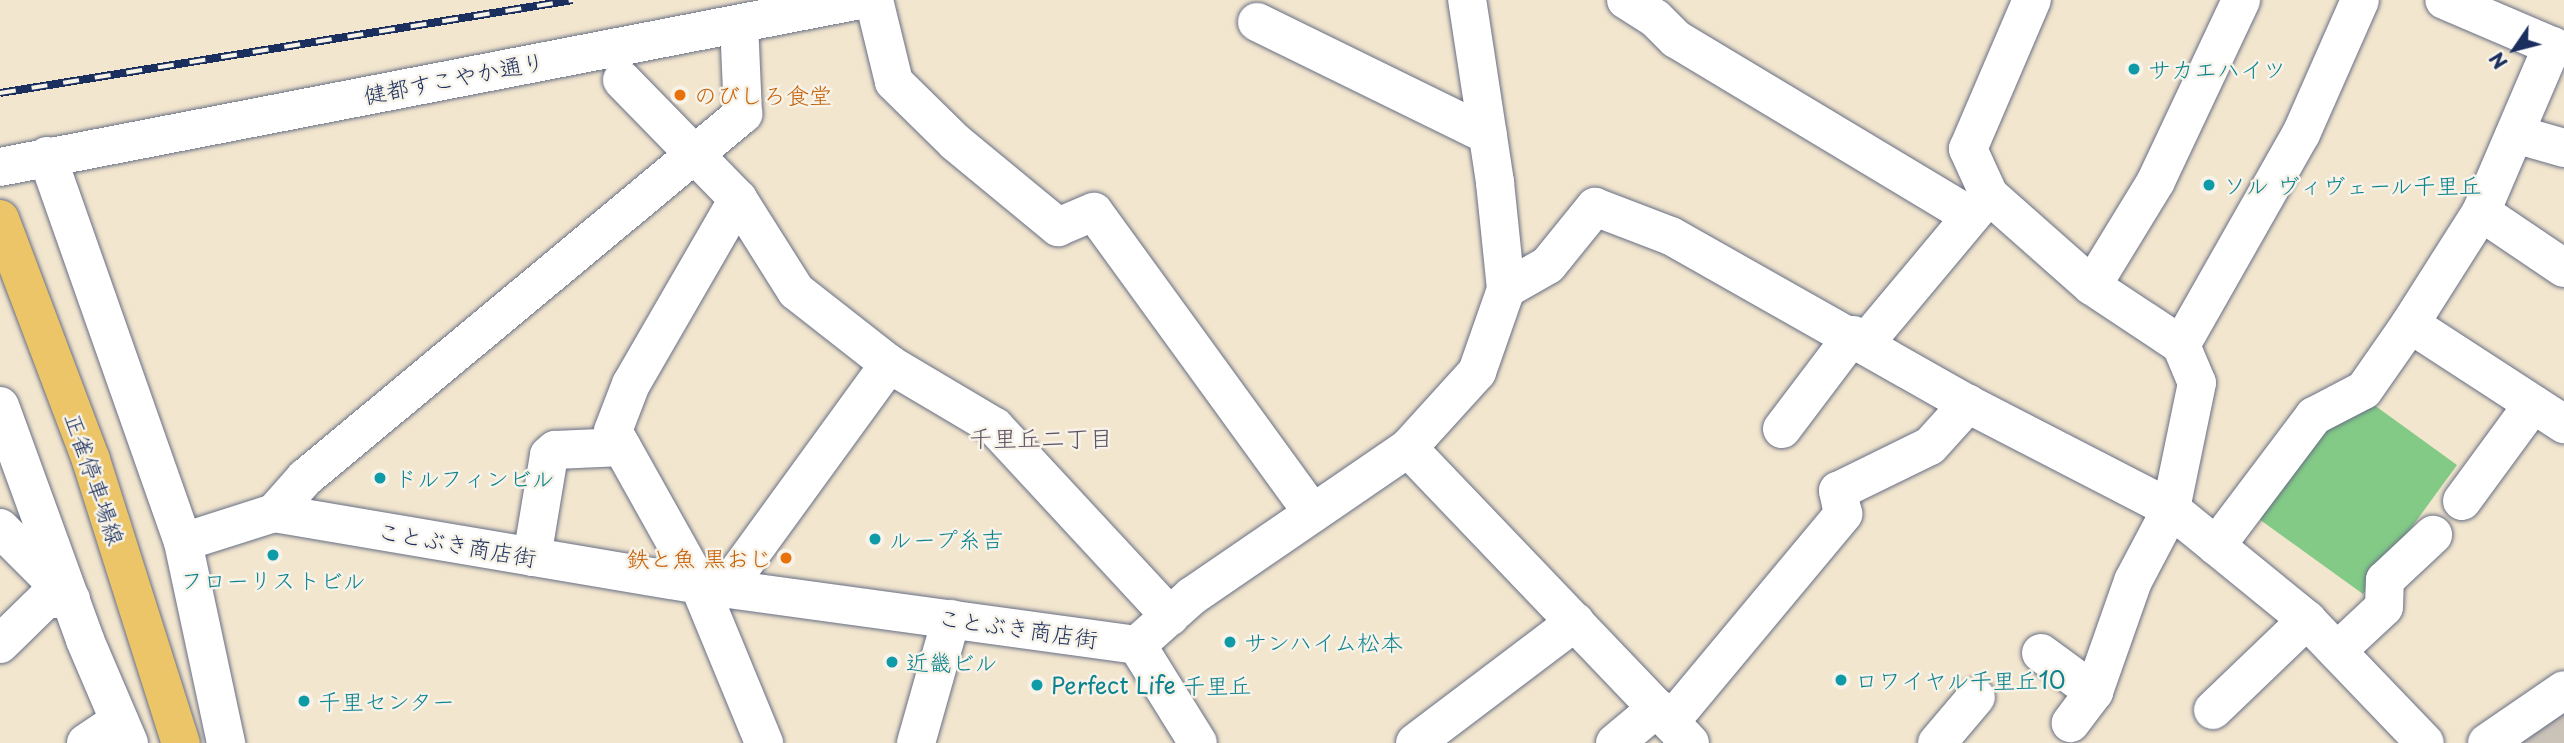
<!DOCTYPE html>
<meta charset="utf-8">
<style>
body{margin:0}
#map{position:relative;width:2564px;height:743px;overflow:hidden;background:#f3e6ce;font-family:"Playpen Sans","Klee One",sans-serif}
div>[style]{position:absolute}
.industrial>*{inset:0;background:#cbc3b8}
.green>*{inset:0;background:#83ca86}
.roads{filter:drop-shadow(0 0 2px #676f85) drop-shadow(0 0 2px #676f85)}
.minor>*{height:38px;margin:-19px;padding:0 19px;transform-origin:19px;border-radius:19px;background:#fff}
.major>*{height:38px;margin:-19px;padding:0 19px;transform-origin:19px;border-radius:19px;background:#edc569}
.rail>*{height:8px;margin-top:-4px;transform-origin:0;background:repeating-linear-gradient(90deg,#f7f3e8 0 16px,#1b2f5e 0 32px);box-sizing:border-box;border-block:2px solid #1b2f5e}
.dots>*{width:19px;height:19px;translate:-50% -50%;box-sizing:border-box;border:4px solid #f7f3e8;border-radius:50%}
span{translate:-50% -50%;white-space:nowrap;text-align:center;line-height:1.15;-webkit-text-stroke:5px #f7f3e8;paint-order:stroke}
.culture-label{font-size:23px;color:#0d838f}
.left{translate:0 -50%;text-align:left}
.street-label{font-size:23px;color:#1b2f5e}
.food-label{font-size:23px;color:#c56008}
.right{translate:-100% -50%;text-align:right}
.neighbourhood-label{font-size:24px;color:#5f5467}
.north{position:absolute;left:2480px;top:14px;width:70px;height:70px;-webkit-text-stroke:5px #f7f3e8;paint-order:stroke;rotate:235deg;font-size:19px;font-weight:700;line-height:28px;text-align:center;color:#1b2f5e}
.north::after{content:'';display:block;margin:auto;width:24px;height:32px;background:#1b2f5e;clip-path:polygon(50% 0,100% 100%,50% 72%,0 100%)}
</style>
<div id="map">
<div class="industrial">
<i style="clip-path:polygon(2564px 711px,2564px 743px,2516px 743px)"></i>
</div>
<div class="green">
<i style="clip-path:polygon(2370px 402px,2457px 465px,2363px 594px,2259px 519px,2331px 418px)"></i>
</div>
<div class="roads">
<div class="minor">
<i style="left:874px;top:0;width:84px;rotate:76.3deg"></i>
<i style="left:894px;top:82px;width:86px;rotate:44.5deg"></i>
<i style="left:955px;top:142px;width:134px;rotate:39.5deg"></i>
<i style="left:1058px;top:227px;width:39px;rotate:-23deg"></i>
<i style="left:1094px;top:212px;width:372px;rotate:54deg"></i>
<i style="left:1626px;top:0;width:34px;rotate:32deg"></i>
<i style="left:1655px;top:18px;width:30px;rotate:45deg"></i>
<i style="left:1676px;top:39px;width:343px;rotate:31deg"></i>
<i style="left:1257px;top:22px;width:257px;rotate:26.1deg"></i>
<i style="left:622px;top:80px;width:166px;rotate:45.7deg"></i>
<i style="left:738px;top:199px;width:109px;rotate:57.8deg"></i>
<i style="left:796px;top:291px;width:118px;rotate:38.1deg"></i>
<i style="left:889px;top:364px;width:123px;rotate:30.7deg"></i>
<i style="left:995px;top:427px;width:258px;rotate:47.2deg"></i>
<i style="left:2515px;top:134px;width:51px;rotate:15.9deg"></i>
<i style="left:47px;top:156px;width:409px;rotate:70.6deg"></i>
<i style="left:183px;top:542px;width:206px;rotate:77.9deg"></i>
<i style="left:0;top:167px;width:876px;rotate:-10.99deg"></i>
<i style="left:1989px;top:195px;width:51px;rotate:-114.5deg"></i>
<i style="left:1968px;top:149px;width:162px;rotate:-66.8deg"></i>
<i style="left:738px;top:199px;width:214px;rotate:120deg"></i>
<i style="left:631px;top:384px;width:50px;rotate:111deg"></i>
<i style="left:613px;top:431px;width:176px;rotate:60.8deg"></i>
<i style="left:699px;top:585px;width:171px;rotate:67.6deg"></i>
<i style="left:2481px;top:212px;width:100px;rotate:34deg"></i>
<i style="left:2092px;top:286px;width:123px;rotate:-58.6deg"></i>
<i style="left:2156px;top:181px;width:200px;rotate:-64.8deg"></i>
<i style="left:1506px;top:289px;width:48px;rotate:-29.7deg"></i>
<i style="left:1548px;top:265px;width:75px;rotate:-51deg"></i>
<i style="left:1595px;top:207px;width:81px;rotate:20.9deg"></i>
<i style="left:1671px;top:236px;width:341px;rotate:29.5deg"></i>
<i style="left:1968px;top:404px;width:229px;rotate:27.3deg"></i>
<i style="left:2171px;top:509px;width:176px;rotate:39.2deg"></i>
<i style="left:2307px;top:620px;width:170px;rotate:46.2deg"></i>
<i style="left:2410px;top:324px;width:184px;rotate:33deg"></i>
<i style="left:1866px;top:342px;width:192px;rotate:-50.1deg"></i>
<i style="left:1989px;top:195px;width:137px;rotate:41.5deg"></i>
<i style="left:2092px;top:286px;width:107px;rotate:33.5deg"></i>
<i style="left:2181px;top:345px;width:41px;rotate:67.2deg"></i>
<i style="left:2197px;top:383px;width:129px;rotate:101.7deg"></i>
<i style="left:2171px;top:509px;width:81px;rotate:117.8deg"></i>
<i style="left:2133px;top:581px;width:118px;rotate:109.4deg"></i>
<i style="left:2094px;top:692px;width:39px;rotate:127deg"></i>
<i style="left:2181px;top:345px;width:243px;rotate:-60.4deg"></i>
<i style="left:2301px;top:134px;width:146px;rotate:-66.2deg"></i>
<i style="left:0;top:406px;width:249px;rotate:70deg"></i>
<i style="left:85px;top:640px;width:112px;rotate:66.9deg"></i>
<i style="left:1782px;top:429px;width:118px;rotate:-52.9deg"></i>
<i style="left:1408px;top:448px;width:408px;rotate:46.3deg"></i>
<i style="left:2462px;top:501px;width:120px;rotate:-53.8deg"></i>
<i style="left:274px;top:513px;width:431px;rotate:9.6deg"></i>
<i style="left:699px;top:585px;width:442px;rotate:7.8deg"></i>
<i style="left:1137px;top:645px;width:74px;rotate:-41.7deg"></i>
<i style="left:1192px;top:596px;width:262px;rotate:-34.4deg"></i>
<i style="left:1408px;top:448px;width:103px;rotate:-47.8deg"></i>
<i style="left:1477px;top:372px;width:88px;rotate:-70.7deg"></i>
<i style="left:1506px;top:289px;width:108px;rotate:-95.9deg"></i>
<i style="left:1495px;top:182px;width:184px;rotate:-98.7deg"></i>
<i style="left:0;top:528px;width:88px;rotate:45deg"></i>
<i style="left:183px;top:542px;width:96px;rotate:-17.7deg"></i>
<i style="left:274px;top:513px;width:47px;rotate:-48.5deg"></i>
<i style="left:305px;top:478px;width:570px;rotate:-39.73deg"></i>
<i style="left:743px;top:114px;width:90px;rotate:-92.5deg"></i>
<i style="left:2216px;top:546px;width:163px;rotate:-53deg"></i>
<i style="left:2314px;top:416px;width:56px;rotate:-27.5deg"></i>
<i style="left:2364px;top:390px;width:80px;rotate:-55.1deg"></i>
<i style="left:2410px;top:324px;width:133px;rotate:-57.6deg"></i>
<i style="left:2481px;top:212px;width:181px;rotate:-66.8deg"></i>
<i style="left:2552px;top:46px;width:117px;rotate:-156.9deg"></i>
<i style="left:532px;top:557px;width:103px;rotate:-80.5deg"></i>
<i style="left:549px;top:455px;width:8px;rotate:-40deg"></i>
<i style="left:555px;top:450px;width:67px;rotate:-2.6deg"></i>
<i style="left:727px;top:587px;width:276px;rotate:-54deg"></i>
<i style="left:0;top:644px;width:64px;rotate:-44.4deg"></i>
<i style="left:46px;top:599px;width:25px"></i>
<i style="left:1137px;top:645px;width:115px;rotate:58.1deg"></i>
<i style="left:2337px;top:651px;width:64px;rotate:-43.1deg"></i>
<i style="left:2384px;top:607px;width:27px;rotate:-88deg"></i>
<i style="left:2385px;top:580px;width:66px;rotate:-43.2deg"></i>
<i style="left:2041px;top:653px;width:66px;rotate:36.3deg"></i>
<i style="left:2213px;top:710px;width:130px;rotate:-43.8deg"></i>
<i style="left:1670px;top:722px;width:271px;rotate:-50.2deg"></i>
<i style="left:1843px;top:514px;width:24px;rotate:-102deg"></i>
<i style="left:1838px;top:491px;width:102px;rotate:-26.1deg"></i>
<i style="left:1930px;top:446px;width:57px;rotate:-47.9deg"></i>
<i style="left:86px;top:743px;width:40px;rotate:-34deg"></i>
<i style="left:916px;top:743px;width:129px;rotate:-74.2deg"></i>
<i style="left:1415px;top:743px;width:201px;rotate:-37.1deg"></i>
<i style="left:1615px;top:743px;width:55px;rotate:-39.8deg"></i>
<i style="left:1937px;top:743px;width:60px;rotate:-49.7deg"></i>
<i style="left:2487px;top:743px;width:93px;rotate:-34.5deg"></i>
</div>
<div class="major">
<i style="left:0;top:219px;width:258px;rotate:69.3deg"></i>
<i style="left:91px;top:460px;width:297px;rotate:72.4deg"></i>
</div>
</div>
<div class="rail">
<i style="left:0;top:93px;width:580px;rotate:-9.22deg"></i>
</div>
<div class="dots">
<i style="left:2134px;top:69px;background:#0f9aa8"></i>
<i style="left:680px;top:95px;background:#e8710a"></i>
<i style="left:2209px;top:185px;background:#0f9aa8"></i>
<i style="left:380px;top:478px;background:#0f9aa8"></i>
<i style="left:875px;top:539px;background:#0f9aa8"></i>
<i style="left:273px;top:555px;background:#0f9aa8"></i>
<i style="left:786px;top:558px;background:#e8710a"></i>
<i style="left:1230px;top:642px;background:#0f9aa8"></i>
<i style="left:892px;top:662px;background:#0f9aa8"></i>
<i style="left:1841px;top:680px;background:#0f9aa8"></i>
<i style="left:1037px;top:685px;background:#0f9aa8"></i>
<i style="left:304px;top:701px;background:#0f9aa8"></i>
</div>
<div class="culture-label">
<span class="left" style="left:2148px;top:69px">サカエハイツ</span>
<span class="left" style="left:2223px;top:185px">ソル ヴィヴェール千里丘</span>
<span class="left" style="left:394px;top:478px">ドルフィンビル</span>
<span class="left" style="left:889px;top:539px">ループ糸吉</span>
<span style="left:273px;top:580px">フローリストビル</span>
<span class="left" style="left:1244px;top:642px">サンハイム松本</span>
<span class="left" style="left:906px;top:662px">近畿ビル</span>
<span class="left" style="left:1855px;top:680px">ロワイヤル千里丘10</span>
<span class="left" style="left:1051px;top:685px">Perfect Life 千里丘</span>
<span class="left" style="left:318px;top:701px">千里センター</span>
</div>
<div class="street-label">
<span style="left:454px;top:78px;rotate:-11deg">健都すこやか通り</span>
<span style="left:95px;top:479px;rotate:71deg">正雀停車場線</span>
<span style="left:457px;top:544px;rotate:10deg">ことぶき商店街</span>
<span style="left:1018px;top:628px;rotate:8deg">ことぶき商店街</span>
</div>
<div class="food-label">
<span class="left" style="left:694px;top:95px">のびしろ食堂</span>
<span class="right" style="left:772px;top:558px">鉄と魚 黒おじ</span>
</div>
<div class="neighbourhood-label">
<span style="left:1041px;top:438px">千里丘二丁目</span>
</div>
<div class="north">N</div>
</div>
